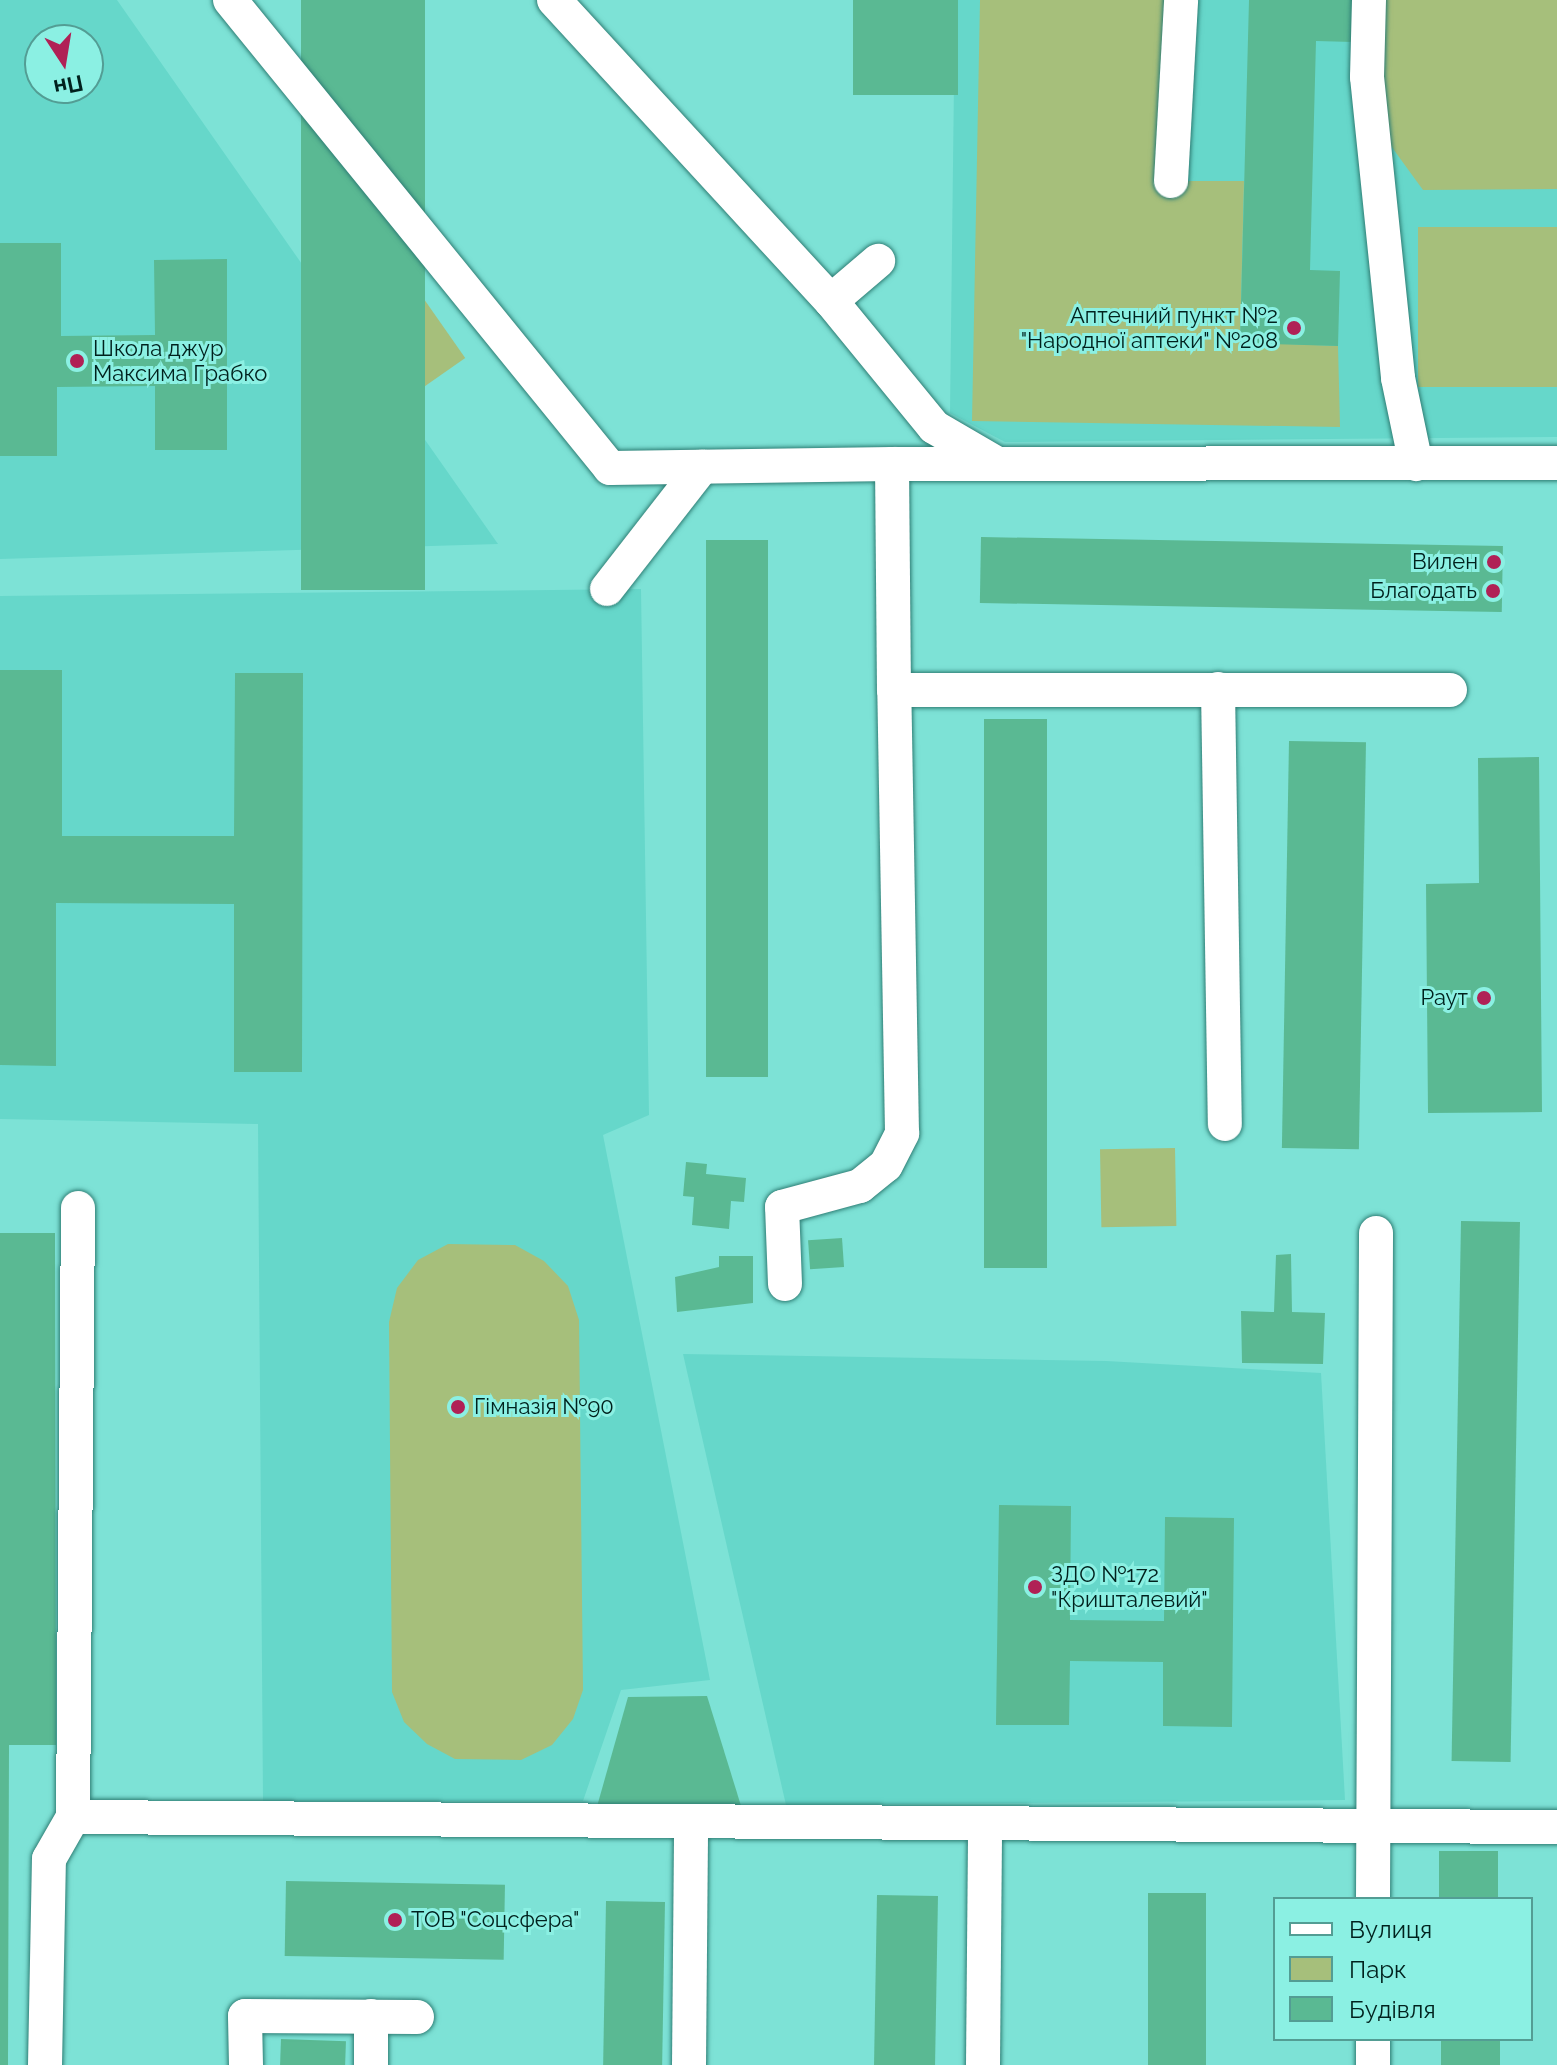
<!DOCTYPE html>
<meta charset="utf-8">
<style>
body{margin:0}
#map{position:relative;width:1557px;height:2065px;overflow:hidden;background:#7de2d6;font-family:Raleway,sans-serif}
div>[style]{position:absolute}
.built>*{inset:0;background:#66d7ca}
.green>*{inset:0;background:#a6bf7b;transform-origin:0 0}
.building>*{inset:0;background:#5ab993;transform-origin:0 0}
.roads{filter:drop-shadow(0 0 2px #2f7e75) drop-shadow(0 0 2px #2f7e75)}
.minor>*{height:34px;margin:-17px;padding:0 17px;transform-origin:17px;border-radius:17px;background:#fff}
.dots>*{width:22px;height:22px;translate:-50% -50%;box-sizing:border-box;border:4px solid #8bf0e3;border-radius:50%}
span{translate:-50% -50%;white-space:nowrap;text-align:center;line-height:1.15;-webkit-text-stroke:6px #8bf0e3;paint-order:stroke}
.poi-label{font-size:22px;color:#00211d}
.right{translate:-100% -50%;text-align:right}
.left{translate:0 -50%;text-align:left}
.legend{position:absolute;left:1273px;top:1897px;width:260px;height:144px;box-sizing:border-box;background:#8bf0e3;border:2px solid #539d94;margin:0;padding:10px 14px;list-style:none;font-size:24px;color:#00211d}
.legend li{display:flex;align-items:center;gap:16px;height:40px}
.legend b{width:40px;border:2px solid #539d94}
.north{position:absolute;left:24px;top:24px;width:80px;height:80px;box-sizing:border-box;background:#8bf0e3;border:2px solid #539d94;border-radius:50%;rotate:168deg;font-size:22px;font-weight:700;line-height:32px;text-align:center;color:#00211d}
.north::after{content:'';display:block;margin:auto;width:28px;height:36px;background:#b02156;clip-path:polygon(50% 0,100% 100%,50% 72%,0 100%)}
</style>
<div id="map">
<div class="built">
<i style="clip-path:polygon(evenodd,0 0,117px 0,498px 544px,0 559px,0 0,40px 40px,88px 40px,88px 88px,40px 88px,40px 40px)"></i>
<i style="clip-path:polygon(955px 0,1557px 0,1557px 437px,1005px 442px,950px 413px)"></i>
<i style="clip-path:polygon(641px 589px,649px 1115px,603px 1135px,710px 1680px,621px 1690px,583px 1801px,263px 1801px,258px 1124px,0 1119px,0 596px)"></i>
<i style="clip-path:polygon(683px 1354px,1106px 1361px,1321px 1373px,1345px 1800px,786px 1805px)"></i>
</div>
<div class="green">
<i style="clip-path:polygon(980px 0,1181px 0,1171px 181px,1244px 181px,1240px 342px,1338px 346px,1340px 427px,972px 421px)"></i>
<i style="clip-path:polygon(1382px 0,1557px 0,1557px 189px,1423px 190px,1383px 135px)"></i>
<i style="left:1557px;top:227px;width:160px;height:139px;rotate:90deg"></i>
<i style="left:405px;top:272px;width:105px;height:55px;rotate:55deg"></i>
<i style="left:1175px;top:1148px;width:78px;height:75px;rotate:89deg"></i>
<i style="clip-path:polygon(448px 1244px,515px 1245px,544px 1261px,568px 1286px,579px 1320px,583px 1690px,573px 1719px,552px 1745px,521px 1760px,455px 1759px,427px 1744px,404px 1722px,392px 1692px,389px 1322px,397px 1288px,418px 1260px)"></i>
</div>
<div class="building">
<i style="left:301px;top:0;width:124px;height:590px"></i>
<i style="left:853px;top:0;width:105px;height:95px"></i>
<i style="clip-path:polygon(1249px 0,1354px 0,1353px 42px,1316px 41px,1310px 270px,1340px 271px,1338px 346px,1240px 343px)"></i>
<i style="clip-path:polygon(0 243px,61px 243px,61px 336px,155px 335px,154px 260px,227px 259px,227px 450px,155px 450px,155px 386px,57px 387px,57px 456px,0 456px)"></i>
<i style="left:981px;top:537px;width:522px;height:66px;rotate:1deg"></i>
<i style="left:706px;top:540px;width:62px;height:537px"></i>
<i style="clip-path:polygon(0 670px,62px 670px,62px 836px,234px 836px,235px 673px,303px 673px,302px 1072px,234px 1072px,234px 904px,56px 903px,56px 1066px,0 1065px)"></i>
<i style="left:1047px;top:719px;width:549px;height:63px;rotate:90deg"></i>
<i style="left:1289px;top:741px;width:77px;height:407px;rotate:1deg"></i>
<i style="clip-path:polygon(1539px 757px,1542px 1112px,1428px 1113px,1426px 884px,1479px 883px,1478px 758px)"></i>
<i style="clip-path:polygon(686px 1162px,707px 1164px,706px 1174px,746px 1178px,744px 1202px,731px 1201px,729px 1229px,692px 1225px,694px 1197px,683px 1196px)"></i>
<i style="left:1461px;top:1221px;width:59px;height:540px;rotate:1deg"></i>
<i style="clip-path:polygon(0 1233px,55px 1233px,56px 1745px,9px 1745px,8px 2065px,0 2065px)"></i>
<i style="left:842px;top:1238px;width:29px;height:34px;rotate:86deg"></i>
<i style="clip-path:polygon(1291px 1254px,1292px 1312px,1325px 1313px,1323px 1364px,1242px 1363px,1241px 1311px,1274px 1312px,1276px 1255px)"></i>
<i style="clip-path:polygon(719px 1256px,753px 1256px,753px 1303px,677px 1312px,675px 1277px,719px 1267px)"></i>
<i style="clip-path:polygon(999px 1505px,1071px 1506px,1070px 1620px,1164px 1621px,1165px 1517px,1234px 1518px,1232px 1727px,1163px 1726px,1163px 1662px,1070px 1661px,1069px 1725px,996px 1725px)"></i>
<i style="clip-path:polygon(707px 1696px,742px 1809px,596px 1810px,628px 1697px)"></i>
<i style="left:1498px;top:1851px;width:48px;height:59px;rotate:90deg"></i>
<i style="left:286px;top:1881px;width:219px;height:75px;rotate:1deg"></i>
<i style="left:1148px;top:1893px;width:58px;height:172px"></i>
<i style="left:877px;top:1895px;width:61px;height:170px;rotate:1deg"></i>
<i style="left:606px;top:1901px;width:59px;height:164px;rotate:1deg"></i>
<i style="left:281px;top:2039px;width:65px;height:26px;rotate:2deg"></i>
<i style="left:1441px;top:2039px;width:59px;height:26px"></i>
</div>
<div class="roads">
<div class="minor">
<i style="left:230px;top:0;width:603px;rotate:50.92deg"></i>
<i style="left:610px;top:468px;width:282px;rotate:-0.8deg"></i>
<i style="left:892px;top:464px;width:226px;rotate:89.5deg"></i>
<i style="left:554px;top:0;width:409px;rotate:47.4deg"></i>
<i style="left:831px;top:301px;width:163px;rotate:50.7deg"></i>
<i style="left:934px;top:427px;width:72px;rotate:30.1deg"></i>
<i style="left:1369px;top:0;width:77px;rotate:91.5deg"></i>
<i style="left:1367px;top:77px;width:303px;rotate:84.1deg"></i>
<i style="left:1398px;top:378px;width:88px;rotate:78.2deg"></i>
<i style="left:1171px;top:181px;width:181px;rotate:-86.8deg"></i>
<i style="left:831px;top:301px;width:62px;rotate:-40.4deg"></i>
<i style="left:892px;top:464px;width:665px;rotate:-0.09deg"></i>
<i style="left:607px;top:589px;width:155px;rotate:-52.1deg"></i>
<i style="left:1218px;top:689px;width:435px;rotate:89.1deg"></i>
<i style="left:78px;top:1208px;width:609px;rotate:90.47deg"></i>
<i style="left:73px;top:1817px;width:1484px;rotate:0.39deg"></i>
<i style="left:785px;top:1284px;width:77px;rotate:-92.2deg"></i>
<i style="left:782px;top:1207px;width:81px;rotate:-15.1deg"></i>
<i style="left:860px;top:1186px;width:33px;rotate:-39deg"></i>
<i style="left:886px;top:1165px;width:36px;rotate:-63deg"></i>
<i style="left:902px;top:1133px;width:443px;rotate:-91deg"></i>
<i style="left:894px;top:690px;width:556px"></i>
<i style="left:1373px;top:1899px;width:666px;rotate:-89.74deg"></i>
<i style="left:45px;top:2065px;width:206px;rotate:-88.9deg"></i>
<i style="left:49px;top:1859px;width:48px;rotate:-60.3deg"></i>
<i style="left:246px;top:2065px;width:49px;rotate:-91.2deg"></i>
<i style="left:245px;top:2016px;width:172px;rotate:0.3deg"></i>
<i style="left:371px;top:2065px;width:49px;rotate:-90deg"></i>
<i style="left:689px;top:2065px;width:243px;rotate:-89.5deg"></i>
<i style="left:983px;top:2065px;width:241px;rotate:-89.5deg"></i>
<i style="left:1373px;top:2065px;width:26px;rotate:-90deg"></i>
</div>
</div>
<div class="dots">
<i style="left:1294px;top:328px;background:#b02156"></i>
<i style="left:77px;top:361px;background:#b02156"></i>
<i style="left:1494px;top:562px;background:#b02156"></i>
<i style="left:1493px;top:591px;background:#b02156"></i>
<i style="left:1484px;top:998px;background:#b02156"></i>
<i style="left:458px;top:1407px;background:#b02156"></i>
<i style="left:1035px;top:1587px;background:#b02156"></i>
<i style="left:395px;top:1920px;background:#b02156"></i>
</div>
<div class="poi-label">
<span class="right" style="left:1278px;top:328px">Аптечний пункт №2<br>"Народної аптеки" №208</span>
<span class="left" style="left:93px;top:361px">Школа джур<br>Максима Грабко</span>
<span class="right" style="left:1478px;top:562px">Вилен</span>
<span class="right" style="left:1477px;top:591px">Благодать</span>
<span class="right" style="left:1468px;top:998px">Раут</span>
<span class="left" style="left:474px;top:1407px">Гімназія №90</span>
<span class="left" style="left:1051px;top:1587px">ЗДО №172<br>"Кришталевий"</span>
<span class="left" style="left:411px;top:1920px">ТОВ "Соцсфера"</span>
</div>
<ul class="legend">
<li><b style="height:10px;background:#fff"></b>Вулиця</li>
<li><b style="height:22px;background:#a6bf7b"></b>Парк</li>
<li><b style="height:22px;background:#5ab993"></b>Будівля</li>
</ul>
<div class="north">Пн</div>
</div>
